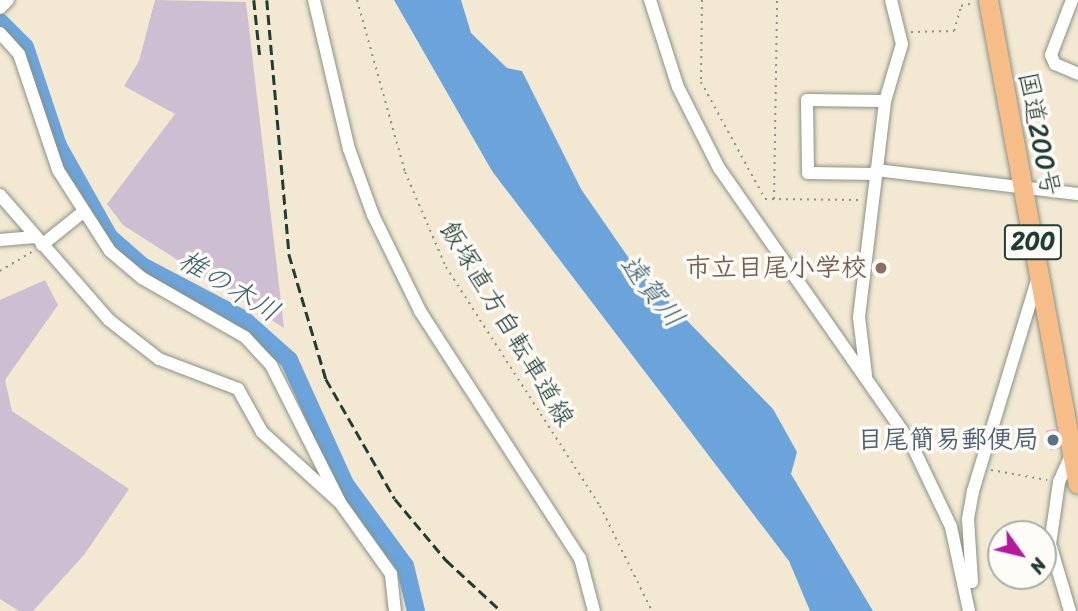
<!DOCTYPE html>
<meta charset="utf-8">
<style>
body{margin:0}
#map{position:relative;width:1078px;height:611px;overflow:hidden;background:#f3e9d2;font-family:Sriracha,"Klee One",sans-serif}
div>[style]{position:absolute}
.industrial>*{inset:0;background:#cebed1}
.water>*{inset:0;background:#6ba4da}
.river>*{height:18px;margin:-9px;padding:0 9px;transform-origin:9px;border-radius:9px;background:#6ba4da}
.building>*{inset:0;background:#eca7ca;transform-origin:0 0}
.path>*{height:2px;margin-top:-1px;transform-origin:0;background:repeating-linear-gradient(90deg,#899383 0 2px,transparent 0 7px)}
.roads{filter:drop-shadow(0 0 2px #899383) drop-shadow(0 0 2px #899383)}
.minor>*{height:12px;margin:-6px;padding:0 6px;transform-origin:6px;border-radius:6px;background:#fff}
.highway>*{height:19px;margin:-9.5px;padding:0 9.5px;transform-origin:9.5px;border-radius:9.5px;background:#f7bd88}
.rail>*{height:2.5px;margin-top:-1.25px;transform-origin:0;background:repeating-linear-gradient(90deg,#1f3d34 0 10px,transparent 0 15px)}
.dots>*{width:19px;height:19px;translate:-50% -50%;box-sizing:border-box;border:4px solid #fdfcf7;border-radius:50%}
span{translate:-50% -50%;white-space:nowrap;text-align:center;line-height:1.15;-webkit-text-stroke:7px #fdfcf7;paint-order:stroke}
.shield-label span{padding:2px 5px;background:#fdfcf7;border:2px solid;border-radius:5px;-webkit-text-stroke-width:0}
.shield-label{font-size:24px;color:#1f3d34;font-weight:700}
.street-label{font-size:26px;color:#1f3d34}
.education-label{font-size:26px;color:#785e54;font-weight:700}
.right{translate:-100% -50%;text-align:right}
.service-label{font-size:26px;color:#4e5e75;font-weight:700}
.water-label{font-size:28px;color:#3a616e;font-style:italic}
.north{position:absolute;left:987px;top:520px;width:70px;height:70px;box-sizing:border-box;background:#fdfcf7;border:2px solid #a4b0a9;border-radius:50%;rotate:124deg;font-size:19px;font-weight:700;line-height:28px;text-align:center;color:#1f3d34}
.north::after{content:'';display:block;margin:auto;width:24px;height:32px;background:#b5179e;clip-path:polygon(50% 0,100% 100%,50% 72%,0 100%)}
</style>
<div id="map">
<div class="industrial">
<i style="clip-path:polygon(155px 0,246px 2px,284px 328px,123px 225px,107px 204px,175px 114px,124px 86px,139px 61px)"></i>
<i style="clip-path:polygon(45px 280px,58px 305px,5px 380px,12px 411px,129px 489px,84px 555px,33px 611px,19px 611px,0 599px,0 300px)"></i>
</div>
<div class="water">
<i style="clip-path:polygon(394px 0,461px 0,471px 33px,507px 68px,522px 71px,581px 189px,635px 267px,773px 409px,797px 452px,791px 474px,873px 611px,810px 611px,789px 561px,492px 171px)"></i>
</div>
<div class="river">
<i style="left:0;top:22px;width:35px;rotate:45deg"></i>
<i style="left:25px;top:47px;width:104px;rotate:71.6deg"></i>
<i style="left:58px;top:146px;width:104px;rotate:60.7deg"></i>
<i style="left:109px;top:237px;width:44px;rotate:41.3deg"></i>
<i style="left:142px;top:266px;width:114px;rotate:27.7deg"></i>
<i style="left:243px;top:319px;width:62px;rotate:41.7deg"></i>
<i style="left:289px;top:360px;width:136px;rotate:65.7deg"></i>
<i style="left:345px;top:484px;width:102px;rotate:53.8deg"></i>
<i style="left:405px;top:566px;width:46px;rotate:76.3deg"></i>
</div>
<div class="building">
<i style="left:1055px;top:429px;width:20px;height:9px;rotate:79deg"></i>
</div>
<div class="path">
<i style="left:357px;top:0;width:179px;rotate:74.4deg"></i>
<i style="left:405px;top:172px;width:103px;rotate:66.7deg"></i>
<i style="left:446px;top:267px;width:284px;rotate:57.2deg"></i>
<i style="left:600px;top:506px;width:117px;rotate:63.7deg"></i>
<i style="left:702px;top:0;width:82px;rotate:90.7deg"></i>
<i style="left:701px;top:82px;width:133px;rotate:61.3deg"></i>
<i style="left:765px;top:199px;width:98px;rotate:0.6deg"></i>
<i style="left:911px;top:32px;width:43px;rotate:-1.3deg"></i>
<i style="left:954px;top:31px;width:26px;rotate:-74deg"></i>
<i style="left:961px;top:6px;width:12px;rotate:-14deg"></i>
<i style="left:774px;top:199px;width:199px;rotate:-89.1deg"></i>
<i style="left:0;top:271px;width:37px;rotate:-31deg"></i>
<i style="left:991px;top:470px;width:57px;rotate:10.1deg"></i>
</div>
<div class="roads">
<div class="minor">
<i style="left:314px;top:0;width:153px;rotate:76.8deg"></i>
<i style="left:349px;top:149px;width:70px;rotate:70deg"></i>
<i style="left:373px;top:215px;width:107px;rotate:63.9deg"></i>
<i style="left:420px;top:311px;width:294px;rotate:57.1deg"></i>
<i style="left:580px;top:558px;width:55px;rotate:75.2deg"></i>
<i style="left:650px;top:0;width:91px;rotate:72.2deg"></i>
<i style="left:678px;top:87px;width:91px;rotate:63.2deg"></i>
<i style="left:719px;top:168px;width:335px;rotate:55.1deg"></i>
<i style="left:911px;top:443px;width:93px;rotate:64.5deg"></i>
<i style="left:951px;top:527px;width:86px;rotate:77.9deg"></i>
<i style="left:1072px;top:0;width:59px;rotate:110.9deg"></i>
<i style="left:1051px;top:55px;width:10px;rotate:66deg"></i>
<i style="left:1055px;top:64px;width:25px;rotate:23deg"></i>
<i style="left:0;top:8px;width:11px;rotate:-45deg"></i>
<i style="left:0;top:33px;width:28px;rotate:48deg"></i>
<i style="left:19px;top:54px;width:122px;rotate:71.4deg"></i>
<i style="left:58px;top:170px;width:96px;rotate:57.3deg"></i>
<i style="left:110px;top:251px;width:42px;rotate:40.2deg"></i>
<i style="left:142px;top:278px;width:119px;rotate:29.8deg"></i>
<i style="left:245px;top:337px;width:38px;rotate:47deg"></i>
<i style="left:271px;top:365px;width:156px;rotate:63.3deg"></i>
<i style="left:341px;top:504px;width:86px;rotate:54.5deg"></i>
<i style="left:391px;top:574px;width:37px;rotate:84deg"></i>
<i style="left:876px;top:170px;width:203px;rotate:6.8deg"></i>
<i style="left:876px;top:174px;width:68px;rotate:-179.2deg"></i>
<i style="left:808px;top:173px;width:73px;rotate:-90.8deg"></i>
<i style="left:807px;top:100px;width:78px;rotate:0.7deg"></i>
<i style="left:0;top:195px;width:166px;rotate:48.9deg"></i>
<i style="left:109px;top:320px;width:63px;rotate:38deg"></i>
<i style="left:159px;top:359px;width:85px;rotate:20.8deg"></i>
<i style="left:238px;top:389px;width:49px;rotate:60.8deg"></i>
<i style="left:262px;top:432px;width:103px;rotate:42.2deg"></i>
<i style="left:0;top:240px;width:35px;rotate:-5deg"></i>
<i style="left:42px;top:245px;width:53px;rotate:-38.8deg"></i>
<i style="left:866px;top:375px;width:58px;rotate:-96.9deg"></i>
<i style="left:859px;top:317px;width:218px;rotate:-83.1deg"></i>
<i style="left:885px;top:101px;width:59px;rotate:-73.4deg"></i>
<i style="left:902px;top:44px;width:45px;rotate:-104deg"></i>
<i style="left:972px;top:582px;width:63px;rotate:-93.6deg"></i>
<i style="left:968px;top:519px;width:28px;rotate:-80deg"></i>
<i style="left:973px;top:491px;width:220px;rotate:-73.1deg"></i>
<i style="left:1070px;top:611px;width:70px;rotate:-106.6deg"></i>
<i style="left:1050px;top:544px;width:63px;rotate:-81.7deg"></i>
<i style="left:1059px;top:482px;width:32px;rotate:-66deg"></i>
</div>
<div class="highway">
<i style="left:988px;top:0;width:492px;rotate:79.5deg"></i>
</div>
</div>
<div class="rail">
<i style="left:254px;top:0;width:57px;rotate:84deg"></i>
<i style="left:267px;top:0;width:255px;rotate:85deg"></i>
<i style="left:289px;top:254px;width:130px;rotate:73.5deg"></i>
<i style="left:326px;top:379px;width:138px;rotate:60.1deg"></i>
<i style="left:395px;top:499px;width:80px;rotate:50.1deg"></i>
<i style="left:446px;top:560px;width:75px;rotate:42.8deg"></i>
</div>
<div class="dots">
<i style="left:881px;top:268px;background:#8d6e63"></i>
<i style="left:1053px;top:440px;background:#5c6f8a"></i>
</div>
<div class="shield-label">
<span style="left:1033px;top:242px">200</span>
</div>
<div class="street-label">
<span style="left:1039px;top:134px;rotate:79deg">国道200号</span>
<span style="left:507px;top:324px;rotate:59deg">飯塚直方自転車道線</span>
</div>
<div class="education-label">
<span class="right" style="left:867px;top:268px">市立目尾小学校</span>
</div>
<div class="service-label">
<span class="right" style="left:1039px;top:440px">目尾簡易郵便局</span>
</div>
<div class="water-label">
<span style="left:229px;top:286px;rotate:31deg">椎の木川</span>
<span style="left:652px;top:291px;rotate:51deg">遠賀川</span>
</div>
<div class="north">N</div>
</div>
